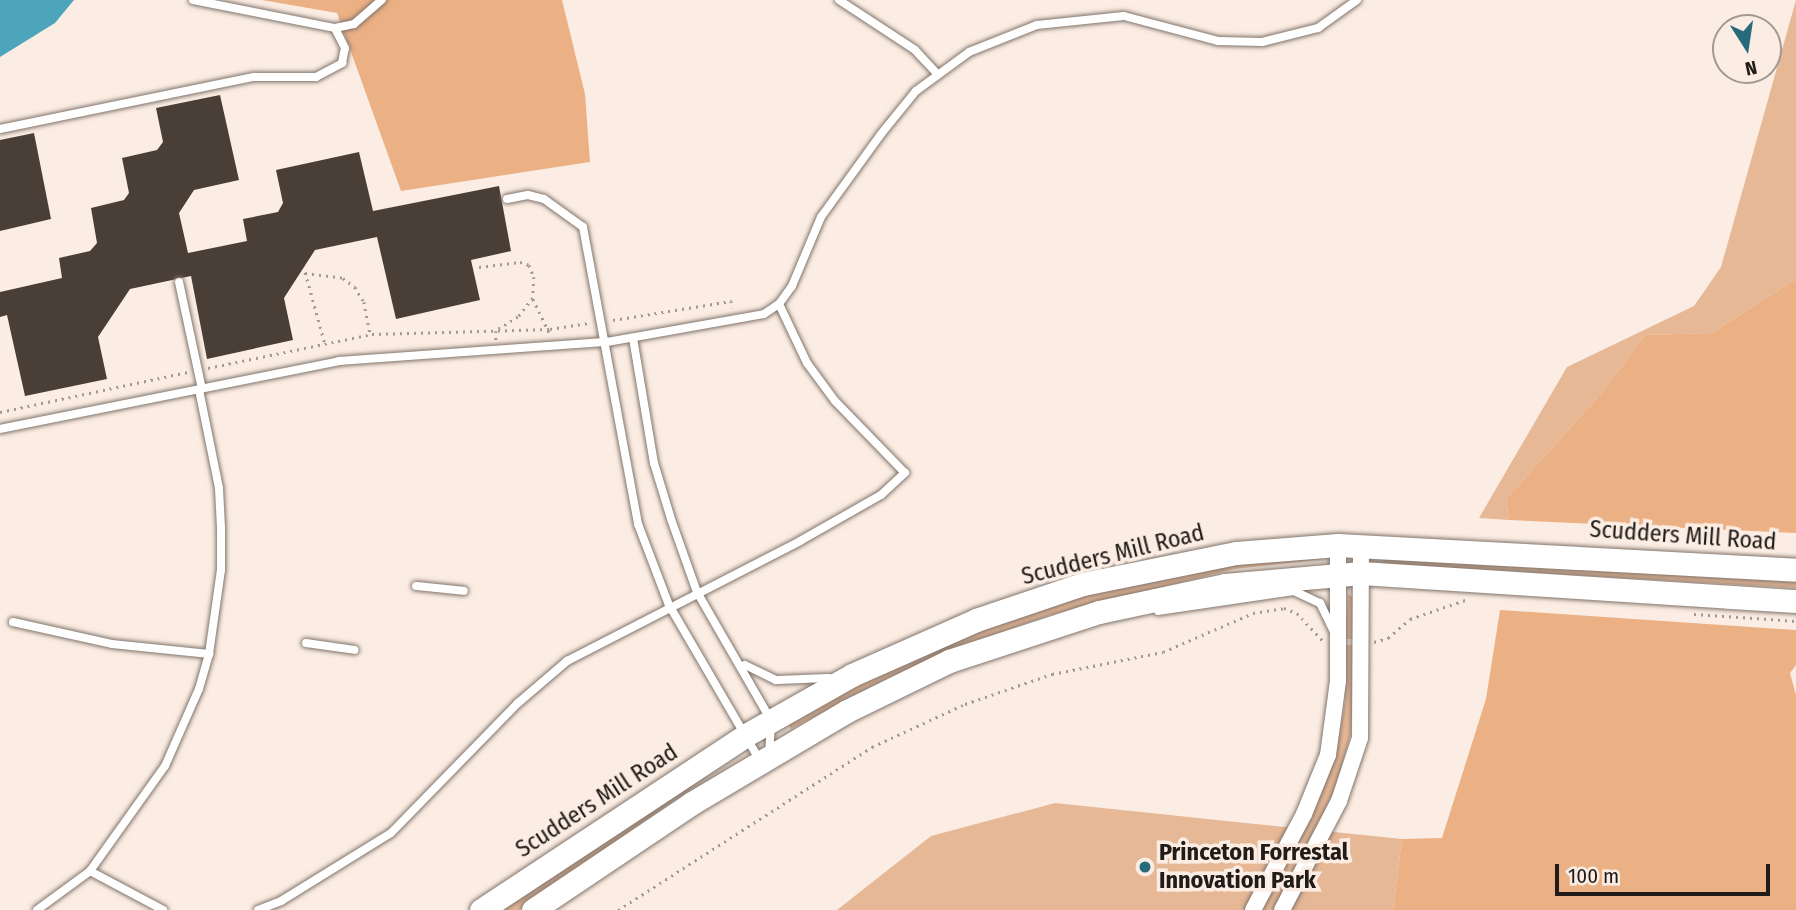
<!DOCTYPE html>
<style>
body{margin:0}
#map{position:relative;width:1796px;height:910px;overflow:hidden;background:#fbede3;font-family:"Fira Sans Condensed",sans-serif}
div>[style]{position:absolute}
.green>*{inset:0;background:#e6b896}
.forest>*{inset:0;background:#ebb084}
.water>*{inset:0;background:#4da5bc}
.building>*{inset:0;background:#4a3f37}
.path>*{height:2.5px;margin-top:-1.25px;transform-origin:0;background:repeating-linear-gradient(90deg,#a39991 0 2px,transparent 0 7px)}
.roads{filter:drop-shadow(0 0 2px #81746b) drop-shadow(0 0 2px #81746b)}
.lane>*{height:8px;margin:-4px;padding:0 4px;transform-origin:4px;border-radius:4px;background:#fff}
.street>*{height:16px;margin:-8px;padding:0 8px;transform-origin:8px;border-radius:8px;background:#fff}
.secondary>*{height:23px;margin:-11.5px;padding:0 11.5px;transform-origin:11.5px;border-radius:11.5px;background:#fff}
.dots>*{width:19px;height:19px;translate:-50% -50%;box-sizing:border-box;border:4px solid #fbede3;border-radius:50%}
span{translate:-50% -50%;white-space:nowrap;text-align:center;line-height:1.15;-webkit-text-stroke:7px #fbede3;paint-order:stroke}
.street-label{font-size:24px;color:#211c18}
.poi-label{font-size:24px;color:#211c18;font-weight:700}
.left{translate:0 -50%;text-align:left}
.north{position:absolute;left:1712px;top:14px;width:70px;height:70px;box-sizing:border-box;background:#fbede3;border:2px solid #a49992;border-radius:50%;rotate:168deg;font-size:19px;font-weight:700;line-height:28px;text-align:center;color:#211c18}
.north::after{content:'';display:block;margin:auto;width:24px;height:32px;background:#266a7b;clip-path:polygon(50% 0,100% 100%,50% 72%,0 100%)}
.scale{position:absolute;left:1555px;top:864px;width:215px;height:32px;box-sizing:border-box;border:4px solid #211c18;border-top:0;padding-left:9px;font-size:21px;line-height:24px;white-space:nowrap;color:#211c18;-webkit-text-stroke:5px #fbede3;paint-order:stroke}
</style>
<div id="map">
<div class="green">
<i style="clip-path:polygon(1796px 0,1796px 279px,1712px 333px,1645px 335px,1604px 390px,1506px 499px,1509px 520px,1479px 518px,1567px 367px,1694px 306px,1721px 267px)"></i>
<i style="clip-path:polygon(1322px 554px,1323px 559px,1234px 569px,1050px 615px,975px 641px,890px 677px,791px 729px,788px 724px,914px 652px,1066px 597px,1188px 570px)"></i>
<i style="clip-path:polygon(1383px 558px,1796px 577px,1796px 588px,1383px 564px)"></i>
<i style="clip-path:polygon(1348px 594px,1354px 598px,1355px 639px,1345px 639px)"></i>
<i style="clip-path:polygon(1345px 645px,1355px 645px,1351px 733px,1335px 789px,1315px 830px,1402px 839px,1393px 910px,837px 910px,931px 836px,1055px 803px,1303px 829px,1336px 754px,1345px 702px)"></i>
<i style="clip-path:polygon(734px 750px,737px 755px,519px 910px,494px 910px)"></i>
</div>
<div class="forest">
<i style="clip-path:polygon(262px 0,562px 0,585px 94px,590px 162px,401px 191px,337px 13px)"></i>
<i style="clip-path:polygon(1796px 279px,1796px 533px,1509px 520px,1506px 499px,1604px 390px,1645px 335px,1712px 333px)"></i>
<i style="clip-path:polygon(1500px 610px,1796px 630px,1796px 665px,1790px 673px,1796px 695px,1796px 910px,1393px 910px,1402px 839px,1442px 838px,1486px 699px)"></i>
</div>
<div class="water">
<i style="clip-path:polygon(0 0,74px 0,55px 23px,0 57px)"></i>
</div>
<div class="building">
<i style="clip-path:polygon(220px 95px,239px 180px,194px 190px,179px 213px,188px 253px,247px 241px,243px 219px,278px 212px,283px 203px,276px 170px,359px 152px,373px 211px,499px 186px,511px 251px,471px 260px,480px 300px,396px 319px,377px 237px,315px 250px,284px 298px,293px 340px,207px 359px,191px 276px,130px 289px,98px 337px,107px 379px,25px 396px,7px 315px,0 317px,0 292px,62px 278px,59px 258px,90px 251px,97px 243px,91px 208px,124px 200px,129px 193px,122px 158px,157px 150px,163px 142px,156px 108px)"></i>
<i style="clip-path:polygon(34px 133px,51px 219px,0 231px,0 140px)"></i>
</div>
<div class="path">
<i style="left:479px;top:267px;width:41px;rotate:-7deg"></i>
<i style="left:520px;top:262px;width:9px;rotate:18deg"></i>
<i style="left:529px;top:265px;width:13px;rotate:67deg"></i>
<i style="left:534px;top:277px;width:21px;rotate:93deg"></i>
<i style="left:533px;top:298px;width:24px;rotate:128deg"></i>
<i style="left:518px;top:317px;width:26px;rotate:148deg"></i>
<i style="left:496px;top:331px;width:9px;rotate:90deg"></i>
<i style="left:533px;top:299px;width:41px;rotate:64.1deg"></i>
<i style="left:613px;top:320px;width:120px;rotate:-9.1deg"></i>
<i style="left:731px;top:301px;width:7px;rotate:74deg"></i>
<i style="left:324px;top:342px;width:72px;rotate:-105.4deg"></i>
<i style="left:305px;top:273px;width:38px;rotate:7deg"></i>
<i style="left:343px;top:278px;width:15px;rotate:37deg"></i>
<i style="left:355px;top:287px;width:17px;rotate:59deg"></i>
<i style="left:364px;top:302px;width:33px;rotate:79deg"></i>
<i style="left:208px;top:368px;width:167px;rotate:-11.7deg"></i>
<i style="left:372px;top:334px;width:178px;rotate:-1.6deg"></i>
<i style="left:550px;top:329px;width:39px;rotate:-9deg"></i>
<i style="left:0;top:412px;width:192px;rotate:-12deg"></i>
<i style="left:1694px;top:614px;width:102px;rotate:3.9deg"></i>
<i style="left:1374px;top:642px;width:15px;rotate:-16deg"></i>
<i style="left:1388px;top:638px;width:29px;rotate:-41deg"></i>
<i style="left:1410px;top:619px;width:61px;rotate:-19deg"></i>
<i style="left:618px;top:910px;width:302px;rotate:-32.7deg"></i>
<i style="left:872px;top:747px;width:102px;rotate:-24.8deg"></i>
<i style="left:965px;top:704px;width:92px;rotate:-19deg"></i>
<i style="left:1052px;top:674px;width:113px;rotate:-11.2deg"></i>
<i style="left:1163px;top:652px;width:98px;rotate:-23.4deg"></i>
<i style="left:1253px;top:613px;width:31px;rotate:-9deg"></i>
<i style="left:1284px;top:608px;width:14px;rotate:21deg"></i>
<i style="left:1297px;top:613px;width:38px;rotate:47deg"></i>
</div>
<div class="roads">
<div class="lane">
<i style="left:193px;top:0;width:145px;rotate:11.2deg"></i>
<i style="left:335px;top:28px;width:19px;rotate:-12deg"></i>
<i style="left:354px;top:24px;width:37px;rotate:-41deg"></i>
<i style="left:839px;top:0;width:91px;rotate:33.3deg"></i>
<i style="left:915px;top:50px;width:33px;rotate:47deg"></i>
<i style="left:0;top:129px;width:259px;rotate:-11.6deg"></i>
<i style="left:254px;top:77px;width:62px"></i>
<i style="left:316px;top:77px;width:30px;rotate:-28deg"></i>
<i style="left:342px;top:63px;width:15px;rotate:-79deg"></i>
<i style="left:345px;top:48px;width:22px;rotate:-117deg"></i>
<i style="left:507px;top:199px;width:21px;rotate:-11deg"></i>
<i style="left:528px;top:195px;width:16px;rotate:14deg"></i>
<i style="left:544px;top:199px;width:48px;rotate:35.7deg"></i>
<i style="left:583px;top:227px;width:302px;rotate:79.5deg"></i>
<i style="left:638px;top:524px;width:87px;rotate:69.1deg"></i>
<i style="left:669px;top:605px;width:181px;rotate:59.7deg"></i>
<i style="left:179px;top:282px;width:109px;rotate:77.9deg"></i>
<i style="left:633px;top:338px;width:127px;rotate:80.5deg"></i>
<i style="left:654px;top:463px;width:59px;rotate:73.1deg"></i>
<i style="left:671px;top:519px;width:77px;rotate:70.4deg"></i>
<i style="left:697px;top:592px;width:148px;rotate:60deg"></i>
<i style="left:771px;top:720px;width:33px;rotate:93deg"></i>
<i style="left:0;top:429px;width:346px;rotate:-11.3deg"></i>
<i style="left:339px;top:361px;width:269px;rotate:-4.1deg"></i>
<i style="left:607px;top:342px;width:159px;rotate:-10.1deg"></i>
<i style="left:764px;top:314px;width:18px;rotate:-34deg"></i>
<i style="left:779px;top:304px;width:22px;rotate:-54deg"></i>
<i style="left:792px;top:286px;width:75px;rotate:-67.2deg"></i>
<i style="left:821px;top:217px;width:102px;rotate:-54.1deg"></i>
<i style="left:881px;top:134px;width:55px;rotate:-50.9deg"></i>
<i style="left:916px;top:91px;width:66px;rotate:-36.3deg"></i>
<i style="left:969px;top:52px;width:73px;rotate:-21.7deg"></i>
<i style="left:1037px;top:25px;width:87px;rotate:-5.9deg"></i>
<i style="left:1124px;top:16px;width:97px;rotate:14.9deg"></i>
<i style="left:1218px;top:41px;width:44px;rotate:1.3deg"></i>
<i style="left:1262px;top:42px;width:58px;rotate:-14deg"></i>
<i style="left:1318px;top:28px;width:48px;rotate:-35.7deg"></i>
<i style="left:416px;top:586px;width:48px;rotate:5.9deg"></i>
<i style="left:1158px;top:611px;width:137px;rotate:-8.4deg"></i>
<i style="left:1294px;top:591px;width:29px;rotate:25deg"></i>
<i style="left:1320px;top:603px;width:30px;rotate:64deg"></i>
<i style="left:13px;top:622px;width:101px;rotate:12.5deg"></i>
<i style="left:112px;top:644px;width:98px;rotate:5.9deg"></i>
<i style="left:306px;top:643px;width:49px;rotate:8.1deg"></i>
<i style="left:745px;top:665px;width:34px;rotate:26deg"></i>
<i style="left:776px;top:680px;width:53px;rotate:-2.2deg"></i>
<i style="left:90px;top:871px;width:129px;rotate:-54.5deg"></i>
<i style="left:165px;top:766px;width:84px;rotate:-66.2deg"></i>
<i style="left:199px;top:689px;width:36px;rotate:-74deg"></i>
<i style="left:209px;top:654px;width:85px;rotate:-81.9deg"></i>
<i style="left:221px;top:570px;width:42px;rotate:-90deg"></i>
<i style="left:221px;top:528px;width:40px;rotate:-92.9deg"></i>
<i style="left:219px;top:488px;width:100px;rotate:-101.5deg"></i>
<i style="left:37px;top:910px;width:66px;rotate:-36.3deg"></i>
<i style="left:90px;top:871px;width:83px;rotate:28.1deg"></i>
<i style="left:258px;top:910px;width:25px;rotate:-21deg"></i>
<i style="left:281px;top:901px;width:129px;rotate:-31.7deg"></i>
<i style="left:391px;top:833px;width:182px;rotate:-45.7deg"></i>
<i style="left:518px;top:703px;width:65px;rotate:-40.6deg"></i>
<i style="left:567px;top:661px;width:262px;rotate:-27.2deg"></i>
<i style="left:800px;top:541px;width:93px;rotate:-29.6deg"></i>
<i style="left:881px;top:495px;width:33px;rotate:-43deg"></i>
<i style="left:905px;top:473px;width:100px;rotate:-134.2deg"></i>
<i style="left:835px;top:401px;width:47px;rotate:-126.4deg"></i>
<i style="left:807px;top:363px;width:65px;rotate:-115.4deg"></i>
</div>
<div class="street">
<i style="left:1253px;top:910px;width:109px;rotate:-62deg"></i>
<i style="left:1304px;top:814px;width:64px;rotate:-67.9deg"></i>
<i style="left:1328px;top:755px;width:75px;rotate:-82.3deg"></i>
<i style="left:1338px;top:681px;width:136px;rotate:-90deg"></i>
<i style="left:1282px;top:910px;width:123px;rotate:-62.4deg"></i>
<i style="left:1339px;top:801px;width:66px;rotate:-71.6deg"></i>
<i style="left:1360px;top:738px;width:194px;rotate:-89.7deg"></i>
</div>
<div class="secondary">
<i style="left:481px;top:910px;width:318px;rotate:-33.4deg"></i>
<i style="left:746px;top:735px;width:122px;rotate:-29.5deg"></i>
<i style="left:852px;top:675px;width:136px;rotate:-23.9deg"></i>
<i style="left:976px;top:620px;width:113px;rotate:-18.6deg"></i>
<i style="left:1083px;top:584px;width:156px;rotate:-11.5deg"></i>
<i style="left:1236px;top:553px;width:102px;rotate:-4.5deg"></i>
<i style="left:1338px;top:545px;width:459px;rotate:3.1deg"></i>
<i style="left:533px;top:910px;width:192px;rotate:-33.9deg"></i>
<i style="left:692px;top:803px;width:180px;rotate:-30.7deg"></i>
<i style="left:847px;top:711px;width:114px;rotate:-26.1deg"></i>
<i style="left:949px;top:661px;width:158px;rotate:-18.1deg"></i>
<i style="left:1099px;top:612px;width:129px;rotate:-12.1deg"></i>
<i style="left:1225px;top:585px;width:137px;rotate:-5deg"></i>
<i style="left:1361px;top:573px;width:436px;rotate:3.7deg"></i>
</div>
</div>
<div class="dots">
<i style="left:1145px;top:867px;background:#266a7b"></i>
</div>
<div class="street-label">
<span style="left:1683px;top:536px;rotate:4deg">Scudders Mill Road</span>
<span style="left:1113px;top:555px;rotate:-14deg">Scudders Mill Road</span>
<span style="left:597px;top:801px;rotate:-33deg">Scudders Mill Road</span>
</div>
<div class="poi-label">
<span class="left" style="left:1159px;top:867px">Princeton Forrestal<br>Innovation Park</span>
</div>
<div class="north">N</div>
<div class="scale">100 m</div>
</div>
